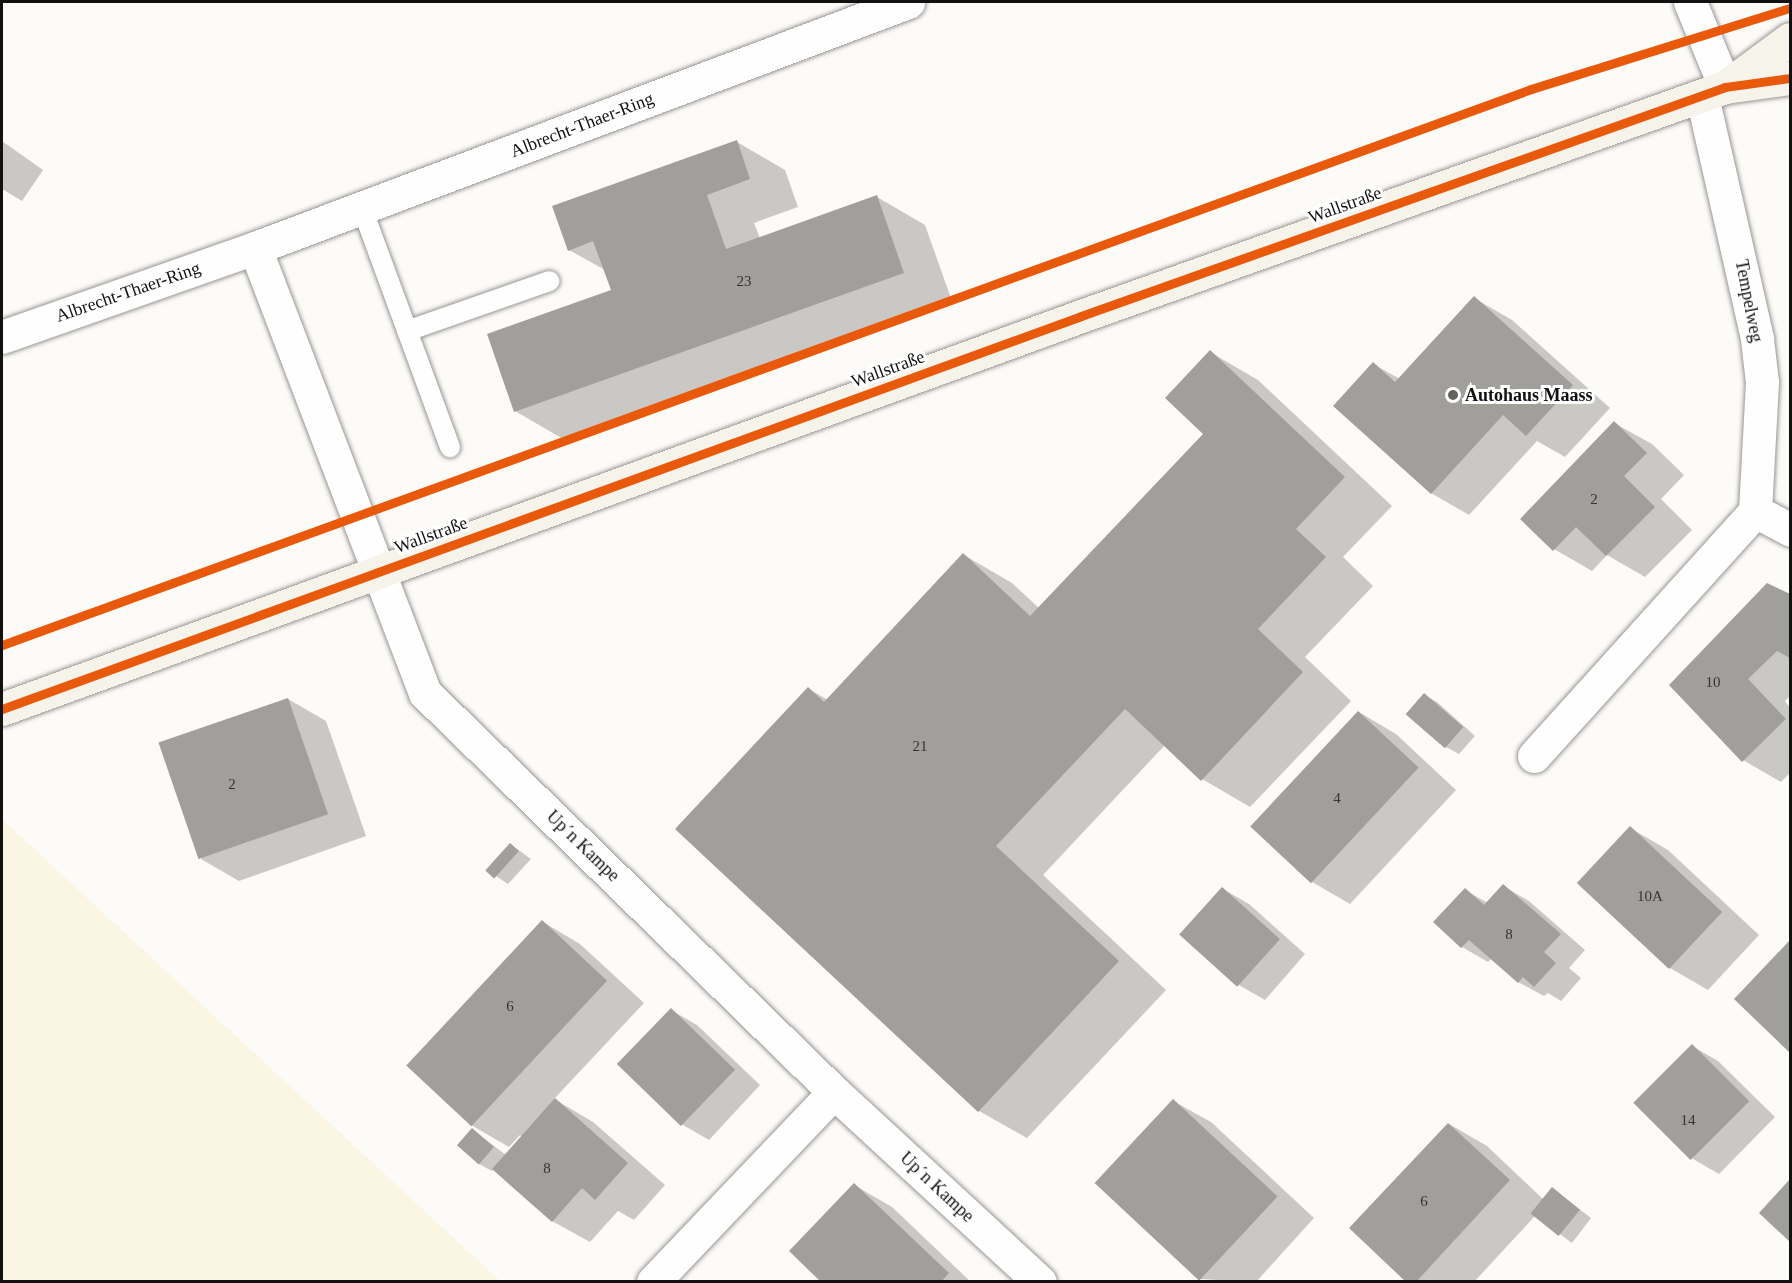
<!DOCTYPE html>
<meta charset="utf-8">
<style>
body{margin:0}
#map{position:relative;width:1792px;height:1283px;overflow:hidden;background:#fdfbf7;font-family:Georgia,serif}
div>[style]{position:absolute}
.farmland>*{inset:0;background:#faf6e3}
.shadow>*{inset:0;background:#0003}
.building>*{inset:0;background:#a19f9c;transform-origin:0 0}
.roads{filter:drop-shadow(0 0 2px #979695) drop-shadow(0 0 2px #979695)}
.lane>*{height:20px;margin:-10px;padding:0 10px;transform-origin:10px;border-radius:10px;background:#fffefe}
.street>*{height:33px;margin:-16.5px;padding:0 16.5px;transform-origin:16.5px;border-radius:16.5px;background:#fffefe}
.secondary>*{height:33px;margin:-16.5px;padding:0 16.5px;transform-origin:16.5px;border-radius:16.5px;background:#f6f3eb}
.cycleway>*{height:9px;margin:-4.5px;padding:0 4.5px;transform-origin:4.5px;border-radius:4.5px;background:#e8590c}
.dots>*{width:16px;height:16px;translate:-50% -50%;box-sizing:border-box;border:3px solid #fff;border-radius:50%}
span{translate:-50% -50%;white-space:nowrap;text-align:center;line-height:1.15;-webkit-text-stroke:6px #fff;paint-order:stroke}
.number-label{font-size:15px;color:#353434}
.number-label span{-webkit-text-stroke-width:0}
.street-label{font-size:18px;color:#111}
.poi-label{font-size:18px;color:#111;font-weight:700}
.left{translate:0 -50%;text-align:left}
.frame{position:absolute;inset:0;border:3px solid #111;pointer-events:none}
</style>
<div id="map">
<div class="farmland">
<i style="clip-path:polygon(2px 819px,500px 1281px,2px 1281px)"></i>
</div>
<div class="shadow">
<i style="clip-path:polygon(2px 141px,43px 170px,22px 201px,2px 189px)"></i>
<i style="clip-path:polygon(737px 142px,785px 170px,798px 207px,754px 223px,760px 238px,877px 197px,925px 225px,952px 301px,563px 439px,515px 411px,613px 291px,605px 270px,569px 250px)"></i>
<i style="clip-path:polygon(1474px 298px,1512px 320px,1610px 408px,1565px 457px,1537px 441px,1469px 515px,1431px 493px,1373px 364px,1400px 379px)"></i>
<i style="clip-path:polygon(1210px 352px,1258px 380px,1392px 506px,1343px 557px,1373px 586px,1305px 657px,1351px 701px,1250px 807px,1202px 779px,1165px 745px,1043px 875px,1166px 990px,1027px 1138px,979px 1111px,809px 689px,828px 700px,964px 555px,1012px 583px,1039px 608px,1205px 434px)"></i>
<i style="clip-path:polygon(1614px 423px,1652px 444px,1684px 475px,1661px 499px,1692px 530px,1645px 577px,1607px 555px,1592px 571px,1554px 549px)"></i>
<i style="clip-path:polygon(1767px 585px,1790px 596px,1790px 696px,1785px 701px,1790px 708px,1790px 773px,1781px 782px,1743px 760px,1671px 685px)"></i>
<i style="clip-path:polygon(1424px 695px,1437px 702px,1475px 736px,1459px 754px,1446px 747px)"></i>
<i style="clip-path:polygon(288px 699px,326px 721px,366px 836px,239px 881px,201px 859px)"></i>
<i style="clip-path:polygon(1359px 712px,1396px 734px,1456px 790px,1350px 904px,1312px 882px,1252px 826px)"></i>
<i style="clip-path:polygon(1630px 828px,1668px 850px,1759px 935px,1708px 990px,1670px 968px)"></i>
<i style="clip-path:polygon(510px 844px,531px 859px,508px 884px,487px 870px)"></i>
<i style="clip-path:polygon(1503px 886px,1529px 901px,1585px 950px,1569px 968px,1581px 978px,1561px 1001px,1548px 993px,1544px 996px,1518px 982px,1492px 958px,1488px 962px,1462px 947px,1465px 890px,1488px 903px)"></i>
<i style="clip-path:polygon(1223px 889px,1249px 904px,1305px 954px,1265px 1000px,1239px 985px,1182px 935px)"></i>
<i style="clip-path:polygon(543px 922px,580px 944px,644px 1003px,554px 1099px,593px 1122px,665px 1185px,634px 1220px,618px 1211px,590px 1242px,552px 1221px,494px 1169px,492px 1171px,479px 1164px,473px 1130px,506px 1155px,522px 1137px,520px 1135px,509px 1147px,471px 1125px,409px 1066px)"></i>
<i style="clip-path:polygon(1790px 942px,1790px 1051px,1736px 999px)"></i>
<i style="clip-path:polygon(671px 1010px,697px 1025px,760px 1085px,709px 1140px,683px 1125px,619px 1064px)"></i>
<i style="clip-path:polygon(1692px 1046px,1718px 1061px,1775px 1117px,1719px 1174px,1693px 1159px)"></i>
<i style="clip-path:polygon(1173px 1101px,1211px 1122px,1314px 1218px,1256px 1282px,1199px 1279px)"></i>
<i style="clip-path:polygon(1449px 1124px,1487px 1146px,1544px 1200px,1553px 1189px,1591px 1218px,1572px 1243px,1535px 1216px,1474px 1282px,1408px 1282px)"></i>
<i style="clip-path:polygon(1790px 1181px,1790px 1240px,1761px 1213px)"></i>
<i style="clip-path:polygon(854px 1185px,892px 1207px,971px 1282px,824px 1282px)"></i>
</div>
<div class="building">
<i style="clip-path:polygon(737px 140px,750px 179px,707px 195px,726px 249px,877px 195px,904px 273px,514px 412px,487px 334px,611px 290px,593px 241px,568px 251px,552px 206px)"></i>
<i style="clip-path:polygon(1474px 296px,1573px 385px,1526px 436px,1503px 415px,1431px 494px,1333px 406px,1373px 362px,1395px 382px)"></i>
<i style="clip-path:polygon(1210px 350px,1345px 477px,1296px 529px,1326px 557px,1258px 629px,1303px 672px,1201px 781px,1125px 709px,996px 846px,1119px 961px,978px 1112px,675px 829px,808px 687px,824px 702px,963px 553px,1030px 616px,1203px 434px,1165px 398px)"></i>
<i style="clip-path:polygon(1614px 421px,1647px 453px,1624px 476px,1655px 507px,1606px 556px,1576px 527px,1553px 551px,1520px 519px)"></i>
<i style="clip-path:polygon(1767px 583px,1790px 594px,1790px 658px,1777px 651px,1748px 679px,1786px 719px,1742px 762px,1669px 685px)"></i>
<i style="left:1424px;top:693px;width:52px;height:28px;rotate:41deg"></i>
<i style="left:288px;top:698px;width:123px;height:137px;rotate:71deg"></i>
<i style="left:1358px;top:711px;width:83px;height:158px;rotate:43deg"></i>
<i style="left:1630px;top:826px;width:126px;height:78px;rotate:43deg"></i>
<i style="left:510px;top:843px;width:12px;height:37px;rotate:42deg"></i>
<i style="clip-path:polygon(1503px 884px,1561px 934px,1544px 952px,1556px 963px,1534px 987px,1523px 977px,1518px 983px,1469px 940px,1461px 948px,1433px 922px,1465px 888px,1484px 905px)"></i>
<i style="left:1222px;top:887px;width:78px;height:64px;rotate:42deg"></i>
<i style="left:542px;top:920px;width:89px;height:199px;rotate:43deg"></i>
<i style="clip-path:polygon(1790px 940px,1790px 1053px,1734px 999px)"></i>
<i style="left:671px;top:1008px;width:89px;height:78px;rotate:44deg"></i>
<i style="left:1692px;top:1044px;width:81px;height:83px;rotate:45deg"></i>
<i style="clip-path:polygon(555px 1098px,628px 1163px,595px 1200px,582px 1188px,552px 1222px,492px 1169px)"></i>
<i style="left:1173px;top:1099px;width:143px;height:115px;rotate:43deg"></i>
<i style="clip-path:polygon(1448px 1123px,1510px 1180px,1416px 1282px,1406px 1282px,1349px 1228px)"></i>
<i style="left:472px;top:1128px;width:29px;height:23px;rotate:41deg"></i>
<i style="clip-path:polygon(1790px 1179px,1790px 1242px,1759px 1213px)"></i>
<i style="clip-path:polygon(854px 1183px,949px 1273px,941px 1282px,821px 1282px,789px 1251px)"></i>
<i style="left:1552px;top:1187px;width:36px;height:34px;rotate:39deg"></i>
</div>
<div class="roads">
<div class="lane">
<i style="left:362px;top:208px;width:255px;rotate:69.8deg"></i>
<i style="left:407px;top:331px;width:151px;rotate:-19.3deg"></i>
</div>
<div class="street">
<i style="left:1690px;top:2px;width:92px;rotate:67.6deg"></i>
<i style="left:1702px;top:96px;width:249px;rotate:77.2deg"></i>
<i style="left:1757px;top:339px;width:43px;rotate:83.4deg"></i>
<i style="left:1762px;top:382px;width:129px;rotate:93.1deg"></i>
<i style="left:1755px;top:511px;width:40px;rotate:28deg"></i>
<i style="left:255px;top:248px;width:476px;rotate:69.1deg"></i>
<i style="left:425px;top:693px;width:571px;rotate:44.29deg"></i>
<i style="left:834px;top:1092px;width:280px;rotate:42.7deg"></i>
<i style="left:2px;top:337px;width:268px;rotate:-19.4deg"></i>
<i style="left:255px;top:248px;width:698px;rotate:-20.64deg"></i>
<i style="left:1534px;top:756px;width:330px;rotate:-47.9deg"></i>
<i style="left:653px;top:1282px;width:262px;rotate:-46.4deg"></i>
</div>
<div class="secondary">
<i style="left:1729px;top:84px;width:76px;rotate:-36.4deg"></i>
<i style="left:2px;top:709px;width:1148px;rotate:-20.01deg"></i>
<i style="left:1081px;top:316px;width:684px;rotate:-19.57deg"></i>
<i style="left:1725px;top:87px;width:66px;rotate:-7.9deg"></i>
</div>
</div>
<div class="cycleway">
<i style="left:2px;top:645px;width:1627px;rotate:-19.98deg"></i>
<i style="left:1531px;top:89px;width:271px;rotate:-17.4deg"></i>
<i style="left:2px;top:709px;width:1148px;rotate:-20.01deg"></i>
<i style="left:1081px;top:316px;width:684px;rotate:-19.57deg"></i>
<i style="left:1725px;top:87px;width:66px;rotate:-7.9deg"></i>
</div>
<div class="dots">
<i style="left:1453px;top:395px;background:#646362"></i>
</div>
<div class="number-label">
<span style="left:744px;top:282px">23</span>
<span style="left:1594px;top:500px">2</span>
<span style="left:1713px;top:683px">10</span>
<span style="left:920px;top:747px">21</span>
<span style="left:232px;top:785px">2</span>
<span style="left:1337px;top:799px">4</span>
<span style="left:1650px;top:897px">10A</span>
<span style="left:1509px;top:935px">8</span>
<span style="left:510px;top:1007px">6</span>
<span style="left:1688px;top:1121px">14</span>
<span style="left:547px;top:1169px">8</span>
<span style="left:1424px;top:1202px">6</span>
</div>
<div class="street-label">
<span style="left:582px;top:125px;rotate:-21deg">Albrecht-Thaer-Ring</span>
<span style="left:1345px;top:205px;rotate:-20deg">Wallstraße</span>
<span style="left:128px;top:292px;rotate:-19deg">Albrecht-Thaer-Ring</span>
<span style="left:1749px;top:301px;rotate:79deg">Tempelweg</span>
<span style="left:888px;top:369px;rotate:-20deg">Wallstraße</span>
<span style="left:431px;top:535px;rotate:-20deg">Wallstraße</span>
<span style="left:583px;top:846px;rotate:44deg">Up´n Kampe</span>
<span style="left:937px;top:1187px;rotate:43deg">Up´n Kampe</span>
</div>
<div class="poi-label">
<span class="left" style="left:1465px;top:395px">Autohaus Maass</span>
</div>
<div class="frame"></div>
</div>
